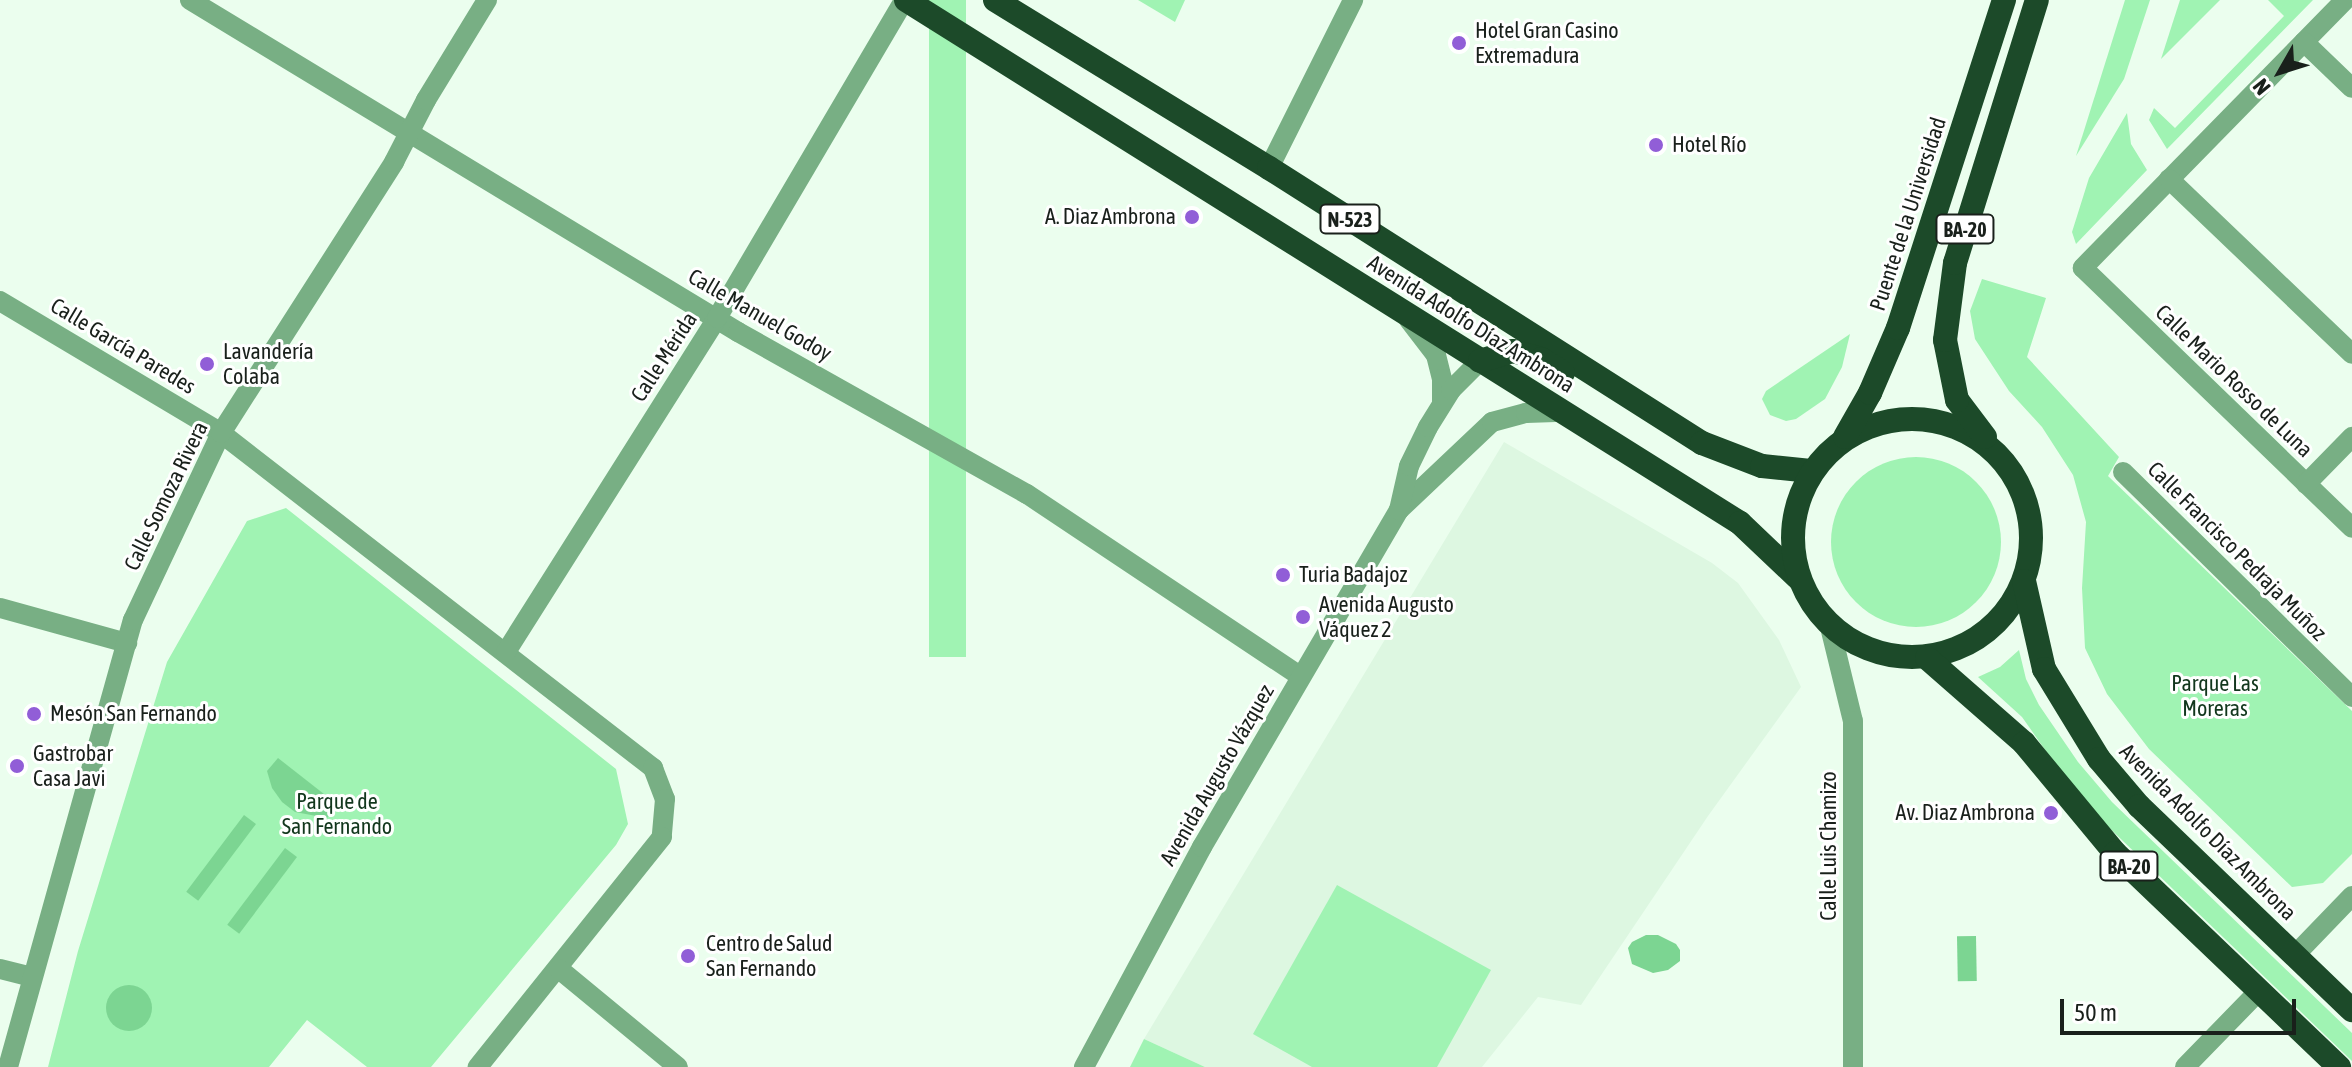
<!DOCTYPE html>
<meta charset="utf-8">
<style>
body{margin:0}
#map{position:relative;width:2352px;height:1067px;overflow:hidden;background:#ebfeee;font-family:"Asap Condensed",sans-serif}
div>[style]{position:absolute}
.built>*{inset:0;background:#ddf7e1}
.green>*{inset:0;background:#a0f3b3;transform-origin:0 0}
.round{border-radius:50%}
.water>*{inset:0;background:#7cd592;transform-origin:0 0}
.minor>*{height:20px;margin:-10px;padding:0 10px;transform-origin:10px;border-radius:10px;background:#78af84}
.highway>*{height:24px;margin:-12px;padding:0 12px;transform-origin:12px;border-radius:12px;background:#1c4a29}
.highway>.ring{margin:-12px;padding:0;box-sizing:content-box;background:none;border:24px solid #1c4a29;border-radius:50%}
.dots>*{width:22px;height:22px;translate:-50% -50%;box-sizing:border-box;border:4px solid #fff;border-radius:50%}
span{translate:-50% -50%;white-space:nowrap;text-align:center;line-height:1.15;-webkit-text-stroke:6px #fff;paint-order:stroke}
.shield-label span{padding:2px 6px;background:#fff;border:2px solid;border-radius:6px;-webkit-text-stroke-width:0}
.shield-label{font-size:20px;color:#19201b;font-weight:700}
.poi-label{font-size:22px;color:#19201b}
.left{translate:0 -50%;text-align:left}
.right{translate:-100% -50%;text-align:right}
.street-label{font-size:22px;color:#19201b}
.park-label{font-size:22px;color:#12371d}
.north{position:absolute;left:2240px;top:32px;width:80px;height:80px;-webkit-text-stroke:6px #fff;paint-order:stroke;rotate:231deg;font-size:22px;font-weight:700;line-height:32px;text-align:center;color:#19201b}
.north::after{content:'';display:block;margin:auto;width:28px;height:36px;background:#19201b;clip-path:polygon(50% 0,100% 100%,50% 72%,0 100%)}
.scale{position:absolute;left:2060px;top:999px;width:236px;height:36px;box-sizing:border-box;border:4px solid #19201b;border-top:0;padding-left:10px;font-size:24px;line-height:28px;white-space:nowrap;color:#19201b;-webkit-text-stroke:6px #fff;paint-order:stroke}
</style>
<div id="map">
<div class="built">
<i style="clip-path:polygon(1504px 442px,1712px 563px,1738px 583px,1779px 640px,1801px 687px,1708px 816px,1581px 1005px,1538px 997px,1482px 1067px,1205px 1067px,1144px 1039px)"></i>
</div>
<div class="green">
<i style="left:929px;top:0;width:37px;height:657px"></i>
<i style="clip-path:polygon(1138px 0,1185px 0,1175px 22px)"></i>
<i style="clip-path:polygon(2125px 0,2150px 0,2124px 79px,2076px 156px)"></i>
<i style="clip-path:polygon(2180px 0,2220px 0,2161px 59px)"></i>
<i style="clip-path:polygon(2268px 0,2313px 0,2167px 149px,2149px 120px,2154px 108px,2175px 128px,2284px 16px)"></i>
<i style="clip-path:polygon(2127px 113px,2131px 144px,2147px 170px,2076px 244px,2072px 232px,2089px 178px)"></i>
<i style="clip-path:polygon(1982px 279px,2046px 298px,2027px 357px,2119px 457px,2108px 476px,2352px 711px,2352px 854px,2323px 883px,2292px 887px,2149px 749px,2107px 694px,2085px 648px,2082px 588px,2086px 522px,2073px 475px,2042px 427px,2009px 391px,1975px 339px,1970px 311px)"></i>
<i style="clip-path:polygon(1850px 334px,1842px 367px,1825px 399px,1796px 419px,1786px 421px,1770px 415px,1762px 399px,1766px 391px)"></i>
<i class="round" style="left:1831px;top:457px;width:170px;height:170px"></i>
<i style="clip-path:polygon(286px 508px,616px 769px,628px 824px,616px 845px,431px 1067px,367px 1067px,307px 1020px,269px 1067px,48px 1067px,78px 951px,167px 662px,247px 521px)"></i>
<i style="clip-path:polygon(2019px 650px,2026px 679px,2039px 705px,2078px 762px,2112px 802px,2352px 1033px,2352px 1061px,2098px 817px,2062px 774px,2022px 717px,1978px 677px,2000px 667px)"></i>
<i style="clip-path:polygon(1337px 885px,1491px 970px,1437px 1067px,1312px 1067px,1253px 1034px)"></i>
<i style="clip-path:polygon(1144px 1039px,1205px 1067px,1130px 1067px)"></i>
</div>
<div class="water">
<i style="clip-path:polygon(278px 758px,338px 805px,327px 818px,295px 812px,282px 802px,272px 788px,267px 771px)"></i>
<i style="left:244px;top:815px;width:15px;height:96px;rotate:37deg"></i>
<i style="left:285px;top:848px;width:15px;height:96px;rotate:37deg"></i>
<i style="clip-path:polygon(1646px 935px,1658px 935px,1676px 944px,1680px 950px,1680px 961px,1668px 970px,1653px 973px,1632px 964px,1628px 948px,1632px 942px)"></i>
<i style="left:1976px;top:936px;width:45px;height:19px;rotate:89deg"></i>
<i class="round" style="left:106px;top:985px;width:46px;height:46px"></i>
</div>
<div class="minor">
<i style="left:190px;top:0;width:641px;rotate:31.21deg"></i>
<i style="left:738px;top:332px;width:331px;rotate:29.3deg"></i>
<i style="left:1027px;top:494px;width:329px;rotate:33.7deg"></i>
<i style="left:2345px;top:0;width:375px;rotate:134.4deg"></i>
<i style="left:2083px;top:268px;width:374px;rotate:44deg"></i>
<i style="left:2304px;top:42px;width:66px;rotate:43.8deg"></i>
<i style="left:1269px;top:168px;width:188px;rotate:-63.4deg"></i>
<i style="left:2169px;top:179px;width:253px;rotate:43.7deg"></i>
<i style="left:0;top:301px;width:257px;rotate:30.8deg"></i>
<i style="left:221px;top:433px;width:547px;rotate:37.79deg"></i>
<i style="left:653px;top:768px;width:33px;rotate:69deg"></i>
<i style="left:665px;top:799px;width:38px;rotate:95deg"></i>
<i style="left:662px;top:837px;width:295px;rotate:128.7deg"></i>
<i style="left:1409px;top:320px;width:44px;rotate:52.4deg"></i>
<i style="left:1436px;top:355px;width:25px;rotate:76deg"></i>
<i style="left:1442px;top:379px;width:24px;rotate:90deg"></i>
<i style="left:2123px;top:472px;width:321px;rotate:44.5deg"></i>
<i style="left:2306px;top:484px;width:66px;rotate:-45.6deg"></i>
<i style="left:1399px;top:510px;width:128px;rotate:-43.4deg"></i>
<i style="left:1492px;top:422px;width:35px;rotate:-15deg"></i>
<i style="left:1526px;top:413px;width:37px;rotate:-2deg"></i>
<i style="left:0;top:608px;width:132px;rotate:15.4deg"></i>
<i style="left:1830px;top:627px;width:97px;rotate:76.3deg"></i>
<i style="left:1853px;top:721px;width:346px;rotate:90deg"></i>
<i style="left:506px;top:652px;width:395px;rotate:-57.7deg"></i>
<i style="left:717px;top:318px;width:369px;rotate:-59.5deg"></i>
<i style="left:2295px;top:955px;width:82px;rotate:-46deg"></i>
<i style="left:0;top:969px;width:32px;rotate:14deg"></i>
<i style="left:559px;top:969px;width:154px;rotate:39.5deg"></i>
<i style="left:8px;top:1067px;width:464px;rotate:-74.4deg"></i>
<i style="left:133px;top:620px;width:207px;rotate:-64.8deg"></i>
<i style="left:221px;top:433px;width:322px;rotate:-57.4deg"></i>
<i style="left:394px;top:162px;width:70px;rotate:-62.7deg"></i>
<i style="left:426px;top:100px;width:117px;rotate:-58.6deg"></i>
<i style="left:1084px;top:1067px;width:250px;rotate:-61.8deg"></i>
<i style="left:1202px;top:847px;width:390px;rotate:-59.7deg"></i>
<i style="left:1399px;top:510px;width:45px;rotate:-77.2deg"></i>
<i style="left:1409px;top:466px;width:43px;rotate:-64deg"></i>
<i style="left:1428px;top:427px;width:44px;rotate:-58.1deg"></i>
<i style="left:1451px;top:390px;width:41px;rotate:-45deg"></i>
<i style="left:2185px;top:1067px;width:106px;rotate:-45.8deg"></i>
</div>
<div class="highway">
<i style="left:906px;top:0;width:984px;rotate:32.09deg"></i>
<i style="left:1740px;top:523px;width:79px;rotate:43.5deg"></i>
<i style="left:995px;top:0;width:321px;rotate:31.5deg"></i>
<i style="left:1269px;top:168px;width:513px;rotate:32.42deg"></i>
<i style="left:1702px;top:443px;width:64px;rotate:21deg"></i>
<i style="left:1762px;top:466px;width:49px;rotate:5.8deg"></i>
<i style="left:1480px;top:361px;width:34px;rotate:-17deg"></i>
<i style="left:1513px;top:351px;width:29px;rotate:16deg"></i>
<i style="left:1541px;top:359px;width:26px;rotate:32deg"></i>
<i class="ring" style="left:1793px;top:419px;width:214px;height:214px"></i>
<i style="left:1845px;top:437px;width:51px;rotate:-60.4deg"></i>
<i style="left:1870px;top:393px;width:71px;rotate:-66.7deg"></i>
<i style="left:1898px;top:328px;width:345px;rotate:-72.1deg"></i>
<i style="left:1985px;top:437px;width:46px;rotate:-127.1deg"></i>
<i style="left:1957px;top:400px;width:61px;rotate:-101.3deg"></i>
<i style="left:1945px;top:340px;width:78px;rotate:-82.6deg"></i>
<i style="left:1955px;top:263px;width:275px;rotate:-72.7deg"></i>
<i style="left:2024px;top:581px;width:90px;rotate:77.2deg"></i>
<i style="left:2044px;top:669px;width:105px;rotate:58.6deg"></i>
<i style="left:2099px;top:759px;width:62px;rotate:49.6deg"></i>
<i style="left:2139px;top:806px;width:295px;rotate:43.8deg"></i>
<i style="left:1927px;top:658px;width:129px;rotate:41.2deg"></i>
<i style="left:2024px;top:743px;width:143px;rotate:50.4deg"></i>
<i style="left:2115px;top:853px;width:310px;rotate:43.7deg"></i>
</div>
<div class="dots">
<i style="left:1459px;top:43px;background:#915ed7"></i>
<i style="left:1656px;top:145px;background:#915ed7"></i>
<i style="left:1192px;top:217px;background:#915ed7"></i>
<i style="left:207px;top:364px;background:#915ed7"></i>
<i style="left:1283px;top:575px;background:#915ed7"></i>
<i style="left:1303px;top:617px;background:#915ed7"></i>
<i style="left:34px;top:714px;background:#915ed7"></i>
<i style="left:17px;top:766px;background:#915ed7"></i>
<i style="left:2051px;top:813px;background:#915ed7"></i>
<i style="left:688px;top:956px;background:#915ed7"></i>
</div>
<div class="shield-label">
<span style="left:1350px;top:219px">N-523</span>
<span style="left:1965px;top:229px">BA-20</span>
<span style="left:2129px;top:866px">BA-20</span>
</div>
<div class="poi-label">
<span class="left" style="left:1475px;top:43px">Hotel Gran Casino<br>Extremadura</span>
<span class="left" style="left:1672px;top:145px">Hotel Río</span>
<span class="right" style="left:1176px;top:217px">A. Diaz Ambrona</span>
<span class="left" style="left:223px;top:364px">Lavandería<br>Colaba</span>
<span class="left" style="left:1299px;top:575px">Turia Badajoz</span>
<span class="left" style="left:1319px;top:617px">Avenida Augusto<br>Váquez 2</span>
<span class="left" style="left:50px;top:714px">Mesón San Fernando</span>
<span class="left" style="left:33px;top:766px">Gastrobar<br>Casa Javi</span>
<span class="right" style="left:2035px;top:813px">Av. Diaz Ambrona</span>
<span class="left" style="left:706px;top:956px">Centro de Salud<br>San Fernando</span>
</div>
<div class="street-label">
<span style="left:1908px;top:214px;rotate:-72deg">Puente de la Universidad</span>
<span style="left:760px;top:315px;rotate:30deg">Calle Manuel Godoy</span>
<span style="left:1471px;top:324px;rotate:32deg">Avenida Adolfo Díaz Ambrona</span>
<span style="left:123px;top:346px;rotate:31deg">Calle García Paredes</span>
<span style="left:664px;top:357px;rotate:-57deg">Calle Mérida</span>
<span style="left:2234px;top:381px;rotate:44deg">Calle Mario Rosso de Luna</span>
<span style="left:166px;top:496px;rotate:-64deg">Calle Somoza Rivera</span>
<span style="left:2237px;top:551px;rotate:45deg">Calle Francisco Pedraja Muñoz</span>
<span style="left:1217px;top:775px;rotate:-60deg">Avenida Augusto Vázquez</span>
<span style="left:2208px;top:832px;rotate:45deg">Avenida Adolfo Díaz Ambrona</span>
<span style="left:1829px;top:846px;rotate:-90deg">Calle Luis Chamizo</span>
</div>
<div class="park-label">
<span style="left:2215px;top:696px">Parque Las<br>Moreras</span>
<span style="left:337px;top:814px">Parque de<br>San Fernando</span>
</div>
<div class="north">N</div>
<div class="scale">50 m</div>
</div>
